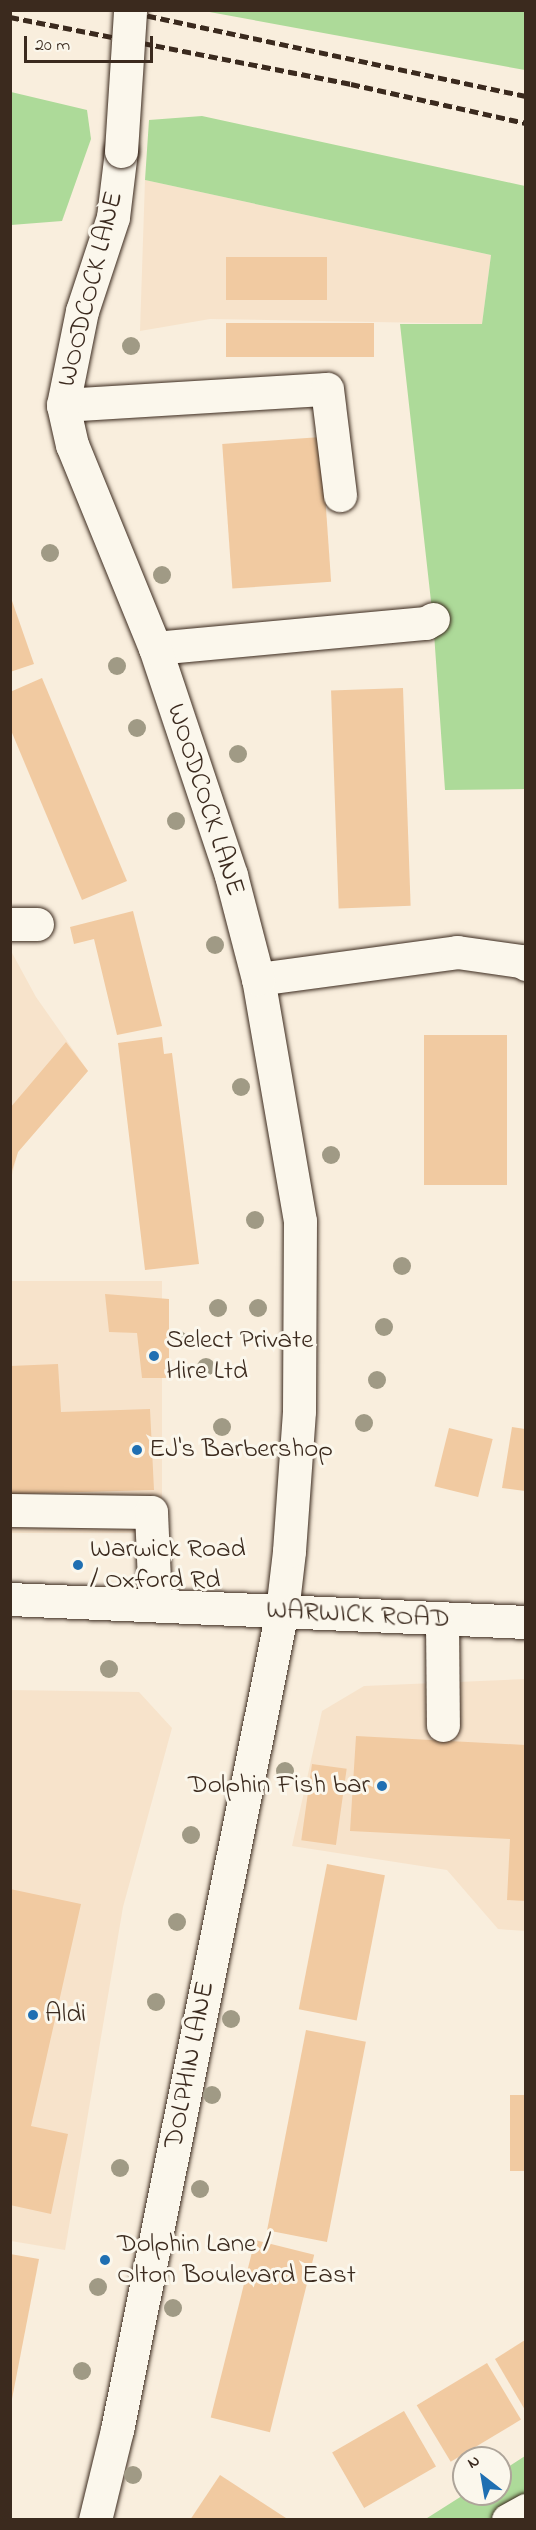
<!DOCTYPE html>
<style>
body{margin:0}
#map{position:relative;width:536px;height:2530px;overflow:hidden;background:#f9eedd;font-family:"Indie Flower",sans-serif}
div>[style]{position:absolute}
.built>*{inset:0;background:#f7e3cb;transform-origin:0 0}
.green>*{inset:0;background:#adda99}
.building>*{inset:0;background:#f1caa1;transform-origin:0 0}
.roads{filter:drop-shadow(0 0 2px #3b2a1e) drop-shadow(0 0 2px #3b2a1e)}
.minor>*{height:33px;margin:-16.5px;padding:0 16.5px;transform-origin:16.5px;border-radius:16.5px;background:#fbf7ec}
.highway>*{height:33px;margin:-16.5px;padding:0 16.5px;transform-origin:16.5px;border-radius:16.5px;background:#fbf7ec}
.rail>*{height:4.5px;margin-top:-2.25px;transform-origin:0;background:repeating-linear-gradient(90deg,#3b2a1e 0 9px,transparent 0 13.5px)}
.bridges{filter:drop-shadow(0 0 2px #3b2a1e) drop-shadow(0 0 2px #3b2a1e)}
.minor-bridge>*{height:33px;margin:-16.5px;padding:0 16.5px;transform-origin:16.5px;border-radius:16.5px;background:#fbf7ec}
.trees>*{width:18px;height:18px;margin:-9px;border-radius:50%;background:#a09a85}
.dots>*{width:16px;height:16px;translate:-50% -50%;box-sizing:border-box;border:3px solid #fbf7ec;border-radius:50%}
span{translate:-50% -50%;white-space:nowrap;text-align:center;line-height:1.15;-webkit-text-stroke:6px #fbf7ec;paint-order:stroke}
.street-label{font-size:27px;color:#3b2a1e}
.poi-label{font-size:27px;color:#3b2a1e}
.left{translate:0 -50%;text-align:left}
.right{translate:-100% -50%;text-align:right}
.frame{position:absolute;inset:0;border:12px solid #3b2a1e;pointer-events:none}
.north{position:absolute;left:452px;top:2446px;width:60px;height:60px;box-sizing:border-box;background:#fbf7ec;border:2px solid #aea59a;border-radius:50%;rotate:329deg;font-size:16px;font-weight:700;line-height:24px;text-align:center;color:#3b2a1e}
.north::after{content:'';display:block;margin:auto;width:21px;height:27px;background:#1f6fb2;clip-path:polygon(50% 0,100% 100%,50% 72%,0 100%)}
.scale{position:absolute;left:24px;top:36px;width:129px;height:27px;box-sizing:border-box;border:3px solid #3b2a1e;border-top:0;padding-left:8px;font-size:18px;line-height:21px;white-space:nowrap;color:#3b2a1e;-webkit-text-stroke:4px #fbf7ec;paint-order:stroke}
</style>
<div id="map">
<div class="built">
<i style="clip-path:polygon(145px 180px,491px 255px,482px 324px,210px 319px,140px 331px)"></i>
<i style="clip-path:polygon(11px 951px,36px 997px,88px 1071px,18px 1152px,11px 1179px)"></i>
<i style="left:162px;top:1281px;width:252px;height:152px;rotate:90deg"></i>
<i style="clip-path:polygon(525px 1679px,525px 1931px,498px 1929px,447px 1870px,292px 1846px,322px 1711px,364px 1686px)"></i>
<i style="clip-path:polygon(10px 1690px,139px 1692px,172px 1728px,123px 1907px,65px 2250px,11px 2241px)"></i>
</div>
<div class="green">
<i style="clip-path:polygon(204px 11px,525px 11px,525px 70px)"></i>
<i style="clip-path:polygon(11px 92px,87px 110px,91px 139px,62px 221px,11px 225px)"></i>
<i style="clip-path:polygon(202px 116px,525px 186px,525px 789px,445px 790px,433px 619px,400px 324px,482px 324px,491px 255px,145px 180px,149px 120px)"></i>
<i style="clip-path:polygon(525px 2456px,525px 2519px,424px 2520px,465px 2494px,500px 2494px,500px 2472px)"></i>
</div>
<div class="building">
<i style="left:327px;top:257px;width:43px;height:101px;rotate:90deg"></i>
<i style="left:226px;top:323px;width:148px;height:34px"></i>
<i style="left:321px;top:437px;width:145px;height:99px;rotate:86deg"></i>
<i style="clip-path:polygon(10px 595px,34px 664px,10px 672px)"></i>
<i style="clip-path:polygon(42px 678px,127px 881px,82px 900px,10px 728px,10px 692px)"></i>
<i style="left:403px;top:688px;width:218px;height:72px;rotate:88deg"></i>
<i style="clip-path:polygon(133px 911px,162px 1026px,117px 1035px,94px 939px,74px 944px,70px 927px)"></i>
<i style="left:424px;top:1035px;width:83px;height:150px"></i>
<i style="clip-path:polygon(162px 1037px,164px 1054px,172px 1053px,199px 1264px,145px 1270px,118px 1043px)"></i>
<i style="clip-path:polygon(66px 1042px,88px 1071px,18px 1152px,10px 1177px,10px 1108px)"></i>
<i style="clip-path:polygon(105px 1294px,169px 1299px,169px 1378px,142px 1378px,137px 1333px,109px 1332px)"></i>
<i style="clip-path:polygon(58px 1364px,61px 1412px,150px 1409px,154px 1490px,10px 1494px,10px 1366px)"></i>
<i style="clip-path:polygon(512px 1427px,525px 1429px,525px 1491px,502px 1488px)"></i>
<i style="left:449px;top:1428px;width:45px;height:60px;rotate:14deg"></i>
<i style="clip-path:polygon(356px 1736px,525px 1745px,525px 1901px,507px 1900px,510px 1839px,350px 1831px)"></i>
<i style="left:312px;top:1764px;width:35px;height:77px;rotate:8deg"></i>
<i style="left:327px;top:1864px;width:59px;height:148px;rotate:11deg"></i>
<i style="clip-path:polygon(10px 1889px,81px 1904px,31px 2126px,68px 2134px,51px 2214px,10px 2205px)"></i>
<i style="left:306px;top:2030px;width:61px;height:204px;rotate:11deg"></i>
<i style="left:510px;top:2095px;width:15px;height:76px"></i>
<i style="left:255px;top:2240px;width:61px;height:183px;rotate:14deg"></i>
<i style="clip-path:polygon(10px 2254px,39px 2259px,12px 2399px,10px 2398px)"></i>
<i style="clip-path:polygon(525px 2340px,525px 2410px,495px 2359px)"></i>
<i style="left:487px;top:2363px;width:66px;height:82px;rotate:59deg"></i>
<i style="left:404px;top:2411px;width:64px;height:83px;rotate:60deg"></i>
<i style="clip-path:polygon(220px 2475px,289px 2520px,190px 2520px)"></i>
</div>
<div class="roads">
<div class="minor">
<i style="left:63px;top:405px;width:264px;rotate:-3.5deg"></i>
<i style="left:327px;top:389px;width:107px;rotate:83deg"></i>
<i style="left:155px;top:648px;width:272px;rotate:-5.3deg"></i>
<i style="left:426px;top:623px;width:8px;rotate:-30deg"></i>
<i style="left:10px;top:924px;width:27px"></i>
<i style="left:258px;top:979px;width:201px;rotate:-7.7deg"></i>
<i style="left:457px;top:952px;width:65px;rotate:8deg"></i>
<i style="left:521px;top:961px;width:6px;rotate:31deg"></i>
<i style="left:10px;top:1510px;width:141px;rotate:0.8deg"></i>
<i style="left:151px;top:1512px;width:93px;rotate:87.5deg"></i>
<i style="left:442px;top:1619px;width:106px;rotate:89.5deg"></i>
<i style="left:95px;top:2520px;width:93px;rotate:-76.3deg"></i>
<i style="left:117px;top:2430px;width:835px;rotate:-78.61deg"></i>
<i style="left:282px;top:1611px;width:60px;rotate:-83.3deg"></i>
<i style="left:289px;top:1551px;width:140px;rotate:-85.9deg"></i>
<i style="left:299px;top:1411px;width:190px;rotate:-89.7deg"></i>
<i style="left:300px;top:1221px;width:246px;rotate:-99.8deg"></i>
<i style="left:258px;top:979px;width:107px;rotate:-104.6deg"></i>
<i style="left:231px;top:875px;width:239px;rotate:-108.5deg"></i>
<i style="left:155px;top:648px;width:219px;rotate:-112.2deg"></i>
<i style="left:72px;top:445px;width:41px;rotate:-102.7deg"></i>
<i style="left:63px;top:405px;width:96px;rotate:-78.6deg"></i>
<i style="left:82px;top:311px;width:99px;rotate:-71.7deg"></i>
<i style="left:113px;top:217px;width:66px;rotate:-83.1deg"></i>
<i style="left:508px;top:2520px;width:21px;rotate:-29deg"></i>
</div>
<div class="highway">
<i style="left:10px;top:1599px;width:517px;rotate:2.55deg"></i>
</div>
</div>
<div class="rail">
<i style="left:121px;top:10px;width:414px;rotate:12deg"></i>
<i style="left:10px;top:17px;width:348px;rotate:11.1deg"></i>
<i style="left:351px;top:84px;width:179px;rotate:12.6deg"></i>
</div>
<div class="bridges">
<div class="minor-bridge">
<i style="left:121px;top:151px;width:141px;rotate:-86.3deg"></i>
</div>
</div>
<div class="trees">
<i style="left:131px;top:346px"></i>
<i style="left:50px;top:553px"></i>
<i style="left:162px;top:575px"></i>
<i style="left:117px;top:666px"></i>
<i style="left:137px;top:728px"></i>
<i style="left:238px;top:754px"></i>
<i style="left:176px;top:821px"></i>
<i style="left:215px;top:945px"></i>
<i style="left:241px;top:1087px"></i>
<i style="left:331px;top:1155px"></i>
<i style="left:255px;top:1220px"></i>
<i style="left:402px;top:1266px"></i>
<i style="left:218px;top:1308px"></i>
<i style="left:258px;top:1308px"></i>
<i style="left:384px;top:1327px"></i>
<i style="left:179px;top:1340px"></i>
<i style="left:206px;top:1367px"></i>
<i style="left:377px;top:1380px"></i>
<i style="left:364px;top:1423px"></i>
<i style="left:222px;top:1427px"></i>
<i style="left:109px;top:1669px"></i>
<i style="left:285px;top:1771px"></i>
<i style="left:191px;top:1835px"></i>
<i style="left:177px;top:1922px"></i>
<i style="left:156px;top:2002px"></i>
<i style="left:231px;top:2019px"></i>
<i style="left:212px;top:2095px"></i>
<i style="left:120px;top:2168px"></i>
<i style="left:200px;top:2189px"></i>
<i style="left:98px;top:2287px"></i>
<i style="left:173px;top:2308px"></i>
<i style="left:82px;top:2371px"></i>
<i style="left:133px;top:2475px"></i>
</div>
<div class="dots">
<i style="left:154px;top:1356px;background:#1f6fb2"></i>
<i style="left:137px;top:1450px;background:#1f6fb2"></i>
<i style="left:78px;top:1565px;background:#1f6fb2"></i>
<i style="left:382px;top:1786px;background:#1f6fb2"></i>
<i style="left:33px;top:2015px;background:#1f6fb2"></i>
<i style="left:105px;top:2260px;background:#1f6fb2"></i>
</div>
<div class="street-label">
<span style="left:91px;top:289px;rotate:-76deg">WOODCOCK LANE</span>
<span style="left:205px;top:800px;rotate:72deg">WOODCOCK LANE</span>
<span style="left:358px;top:1615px;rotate:3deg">WARWICK ROAD</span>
<span style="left:190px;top:2065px;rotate:-79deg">DOLPHIN LANE</span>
</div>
<div class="poi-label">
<span class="left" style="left:166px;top:1356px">Select Private<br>Hire Ltd</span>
<span class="left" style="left:149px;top:1450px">EJ's Barbershop</span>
<span class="left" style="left:90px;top:1565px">Warwick Road<br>/ Oxford Rd</span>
<span class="right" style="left:370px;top:1786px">Dolphin Fish bar</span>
<span class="left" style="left:45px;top:2015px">Aldi</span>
<span class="left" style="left:117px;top:2260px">Dolphin Lane /<br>Olton Boulevard East</span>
</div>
<div class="frame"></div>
<div class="north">N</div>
<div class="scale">20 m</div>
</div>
